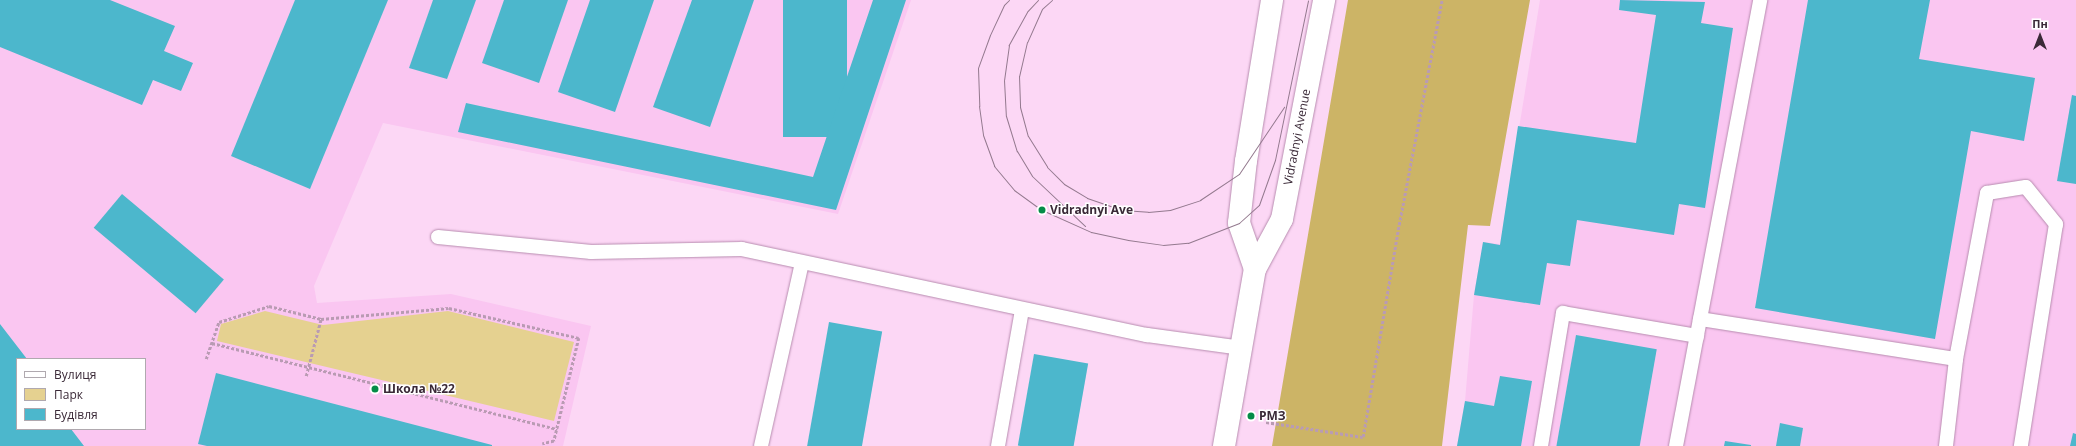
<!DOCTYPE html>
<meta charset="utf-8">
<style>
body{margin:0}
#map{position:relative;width:2076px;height:446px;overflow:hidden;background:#fcd7f5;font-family:"Open Sans",sans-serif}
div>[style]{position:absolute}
.built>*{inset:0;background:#fac6f1}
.green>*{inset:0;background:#e5d190}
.forest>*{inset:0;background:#ccb466}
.building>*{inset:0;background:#4cb7cc;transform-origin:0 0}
.path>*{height:2.5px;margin-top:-1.25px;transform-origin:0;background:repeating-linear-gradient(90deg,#b99bb3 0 3px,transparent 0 5px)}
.roads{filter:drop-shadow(0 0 1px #b78caf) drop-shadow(0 0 1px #b78caf)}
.service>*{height:14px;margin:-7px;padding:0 7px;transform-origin:7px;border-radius:7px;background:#fff}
.secondary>*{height:22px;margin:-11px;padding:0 11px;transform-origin:11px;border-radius:11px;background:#fff}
.tram>*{height:1px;margin:-0.5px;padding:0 0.5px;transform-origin:0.5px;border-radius:0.5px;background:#93798e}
.dots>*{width:11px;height:11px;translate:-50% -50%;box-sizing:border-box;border:2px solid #fff;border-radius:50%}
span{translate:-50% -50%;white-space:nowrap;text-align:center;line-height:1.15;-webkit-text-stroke:3px #fff;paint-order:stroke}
.street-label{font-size:12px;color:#3a2937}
.poi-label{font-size:12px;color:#3a2937;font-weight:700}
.left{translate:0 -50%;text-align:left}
.legend{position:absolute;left:16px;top:358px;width:130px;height:72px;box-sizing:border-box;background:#fff;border:1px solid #b0a9af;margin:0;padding:5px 7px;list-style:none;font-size:12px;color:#3a2937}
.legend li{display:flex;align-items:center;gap:8px;height:20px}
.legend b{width:20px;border:1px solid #b0a9af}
.north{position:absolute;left:2020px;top:16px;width:40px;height:40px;-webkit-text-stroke:3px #fff;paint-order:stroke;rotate:0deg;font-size:11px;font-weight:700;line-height:16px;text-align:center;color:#3a2937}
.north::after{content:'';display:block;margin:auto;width:14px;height:18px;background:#3a2937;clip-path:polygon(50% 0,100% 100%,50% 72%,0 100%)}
</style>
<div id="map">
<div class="built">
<i style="clip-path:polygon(evenodd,0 0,911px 0,838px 214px,383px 123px,314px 286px,317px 303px,451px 294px,591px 326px,563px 446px,0 446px,0 0,17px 359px,145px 359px,145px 429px,17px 429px,17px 359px)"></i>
<i style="clip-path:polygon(1540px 0,2076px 0,2076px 446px,1457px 446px,1465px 401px,1474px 295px,1483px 242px,1500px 244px)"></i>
</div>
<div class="green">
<i style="clip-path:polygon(265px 311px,323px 325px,448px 311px,574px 342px,554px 421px,217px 341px,221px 324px)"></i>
</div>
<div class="forest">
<i style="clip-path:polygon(1348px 0,1530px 0,1490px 226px,1468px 225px,1442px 446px,1272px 446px)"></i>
</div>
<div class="building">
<i style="clip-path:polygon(0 0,110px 0,175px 26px,164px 51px,193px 63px,181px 91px,153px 80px,142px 105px,0 47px)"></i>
<i style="clip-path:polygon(295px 0,388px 0,310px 189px,231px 156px)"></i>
<i style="clip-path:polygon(433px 0,476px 0,447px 79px,409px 68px)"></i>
<i style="clip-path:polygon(504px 0,568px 0,539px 83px,482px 63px)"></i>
<i style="clip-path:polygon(590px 0,654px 0,615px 112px,558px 92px)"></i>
<i style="clip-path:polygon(692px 0,754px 0,710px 127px,653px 107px)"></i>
<i style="left:783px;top:0;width:64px;height:137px"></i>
<i style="clip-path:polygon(873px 0,906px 0,836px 210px,458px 132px,466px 103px,813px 177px)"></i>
<i style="clip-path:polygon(1620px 0,1705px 2px,1701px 23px,1733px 28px,1705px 208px,1679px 204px,1674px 235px,1577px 220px,1570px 266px,1547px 263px,1540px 305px,1474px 295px,1483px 242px,1500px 245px,1518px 126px,1636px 143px,1656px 15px,1619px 10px)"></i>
<i style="clip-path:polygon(1808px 0,1930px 0,1919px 59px,2035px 78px,2024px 141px,1971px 131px,1935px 339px,1755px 308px)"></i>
<i style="clip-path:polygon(2072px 95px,2076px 96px,2076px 184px,2057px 181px)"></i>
<i style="left:122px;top:194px;width:133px;height:44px;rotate:40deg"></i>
<i style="left:829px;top:322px;width:54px;height:126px;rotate:10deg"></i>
<i style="clip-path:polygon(0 324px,27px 359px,17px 359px,17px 429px,71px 429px,84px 446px,0 446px)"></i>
<i style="left:1576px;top:335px;width:82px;height:113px;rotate:10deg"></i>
<i style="left:1034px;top:354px;width:55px;height:93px;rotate:10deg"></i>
<i style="clip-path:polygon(216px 373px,492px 445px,492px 446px,207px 446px,198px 444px)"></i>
<i style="clip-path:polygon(1500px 376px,1532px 381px,1521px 446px,1457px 446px,1465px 401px,1494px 406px)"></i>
<i style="clip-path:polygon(1780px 423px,1803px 428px,1800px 446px,1776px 446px)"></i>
<i style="clip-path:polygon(2073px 433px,2076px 434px,2076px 446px,2070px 446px)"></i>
<i style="clip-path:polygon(1725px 441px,1751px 445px,1751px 446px,1724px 446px)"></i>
</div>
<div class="path">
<i style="left:212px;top:343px;width:356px;rotate:14deg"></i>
<i style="left:206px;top:359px;width:39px;rotate:-71deg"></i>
<i style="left:219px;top:322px;width:52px;rotate:-17.7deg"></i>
<i style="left:269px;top:306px;width:54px;rotate:14deg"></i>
<i style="left:321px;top:319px;width:128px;rotate:-4.9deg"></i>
<i style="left:449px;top:308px;width:133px;rotate:13deg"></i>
<i style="left:579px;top:338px;width:106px;rotate:103.6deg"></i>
<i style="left:554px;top:441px;width:12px;rotate:166deg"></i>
<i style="left:306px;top:376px;width:59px;rotate:-75.3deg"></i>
<i style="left:1266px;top:422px;width:98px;rotate:8.8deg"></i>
<i style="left:1363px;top:437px;width:215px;rotate:-80.4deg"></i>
<i style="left:1399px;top:225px;width:229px;rotate:-79.2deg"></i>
</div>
<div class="roads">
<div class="service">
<i style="left:438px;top:237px;width:154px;rotate:5.6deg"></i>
<i style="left:591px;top:252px;width:151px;rotate:-1.1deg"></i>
<i style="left:742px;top:249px;width:414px;rotate:12deg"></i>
<i style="left:1147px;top:335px;width:96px;rotate:7.8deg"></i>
<i style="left:1700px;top:319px;width:259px;rotate:8.9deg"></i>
<i style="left:761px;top:446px;width:188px;rotate:-77.4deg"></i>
<i style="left:998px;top:446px;width:138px;rotate:-80deg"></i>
<i style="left:1541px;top:446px;width:135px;rotate:-80.6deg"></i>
<i style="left:1563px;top:313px;width:136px;rotate:9.7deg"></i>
<i style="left:1676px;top:446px;width:454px;rotate:-79.3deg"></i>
<i style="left:1946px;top:446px;width:88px;rotate:-83.4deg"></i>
<i style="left:1956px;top:359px;width:169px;rotate:-79.4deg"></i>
<i style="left:1987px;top:193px;width:39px;rotate:-9deg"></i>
<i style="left:2026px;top:187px;width:48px;rotate:51deg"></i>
<i style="left:2056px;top:224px;width:225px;rotate:99deg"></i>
</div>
<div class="secondary">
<i style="left:1255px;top:269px;width:49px;rotate:-109.2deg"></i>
<i style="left:1239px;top:223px;width:62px;rotate:-83.6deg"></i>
<i style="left:1246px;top:161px;width:163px;rotate:-80.8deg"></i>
<i style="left:1224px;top:446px;width:180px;rotate:-80.1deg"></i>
<i style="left:1255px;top:269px;width:57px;rotate:-61.6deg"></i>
<i style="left:1282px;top:219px;width:223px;rotate:-79.1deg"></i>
</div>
</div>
<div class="tram">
<i style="left:1009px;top:0;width:7px;rotate:135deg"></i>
<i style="left:1004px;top:5px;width:33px;rotate:115deg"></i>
<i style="left:990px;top:35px;width:35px;rotate:110deg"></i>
<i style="left:978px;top:68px;width:38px;rotate:88deg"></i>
<i style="left:979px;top:106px;width:29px;rotate:82deg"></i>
<i style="left:983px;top:135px;width:33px;rotate:70deg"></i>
<i style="left:994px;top:166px;width:31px;rotate:50deg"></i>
<i style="left:1014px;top:190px;width:34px;rotate:36deg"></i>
<i style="left:1042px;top:210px;width:54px;rotate:24.2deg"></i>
<i style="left:1091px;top:232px;width:38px;rotate:12deg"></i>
<i style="left:1128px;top:240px;width:35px;rotate:8deg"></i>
<i style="left:1163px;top:245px;width:25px;rotate:-5deg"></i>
<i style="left:1188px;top:243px;width:55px;rotate:-21.4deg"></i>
<i style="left:1239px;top:223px;width:27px;rotate:-42deg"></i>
<i style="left:1259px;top:205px;width:48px;rotate:-70.4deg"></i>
<i style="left:1275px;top:160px;width:163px;rotate:-78.3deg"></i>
<i style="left:1038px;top:0;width:16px;rotate:133deg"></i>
<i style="left:1027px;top:12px;width:38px;rotate:119deg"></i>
<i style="left:1009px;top:45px;width:35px;rotate:98deg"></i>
<i style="left:1004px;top:80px;width:36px;rotate:87deg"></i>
<i style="left:1006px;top:116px;width:37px;rotate:73deg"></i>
<i style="left:1017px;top:151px;width:29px;rotate:59deg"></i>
<i style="left:1032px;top:176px;width:73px;rotate:43.3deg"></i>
<i style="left:1052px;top:0;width:13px;rotate:138deg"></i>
<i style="left:1042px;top:9px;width:36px;rotate:114deg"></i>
<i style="left:1027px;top:42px;width:35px;rotate:103deg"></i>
<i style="left:1019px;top:76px;width:31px;rotate:88deg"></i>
<i style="left:1020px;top:107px;width:30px;rotate:75deg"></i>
<i style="left:1028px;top:136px;width:36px;rotate:58deg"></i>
<i style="left:1047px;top:167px;width:24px;rotate:45deg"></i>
<i style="left:1064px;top:184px;width:27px;rotate:31deg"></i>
<i style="left:1087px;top:198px;width:37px;rotate:19deg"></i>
<i style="left:1122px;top:210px;width:26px;rotate:4deg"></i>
<i style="left:1148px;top:212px;width:22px;rotate:-5deg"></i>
<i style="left:1170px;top:210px;width:32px;rotate:-18deg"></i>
<i style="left:1200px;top:200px;width:47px;rotate:-33.7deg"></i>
<i style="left:1239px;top:174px;width:81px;rotate:-56.1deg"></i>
</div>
<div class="dots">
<i style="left:1042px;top:210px;background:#058c48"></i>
<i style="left:375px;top:389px;background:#058c48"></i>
<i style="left:1251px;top:416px;background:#058c48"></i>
</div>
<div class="street-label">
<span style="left:1297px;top:137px;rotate:-79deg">Vidradnyi Avenue</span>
</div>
<div class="poi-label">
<span class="left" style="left:1050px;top:210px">Vidradnyi Ave</span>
<span class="left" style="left:383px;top:389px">Школа №22</span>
<span class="left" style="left:1259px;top:416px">РМЗ</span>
</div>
<ul class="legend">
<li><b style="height:5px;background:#fff"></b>Вулиця</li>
<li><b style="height:11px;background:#e5d190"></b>Парк</li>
<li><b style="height:11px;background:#4cb7cc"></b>Будівля</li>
</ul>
<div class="north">Пн</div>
</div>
